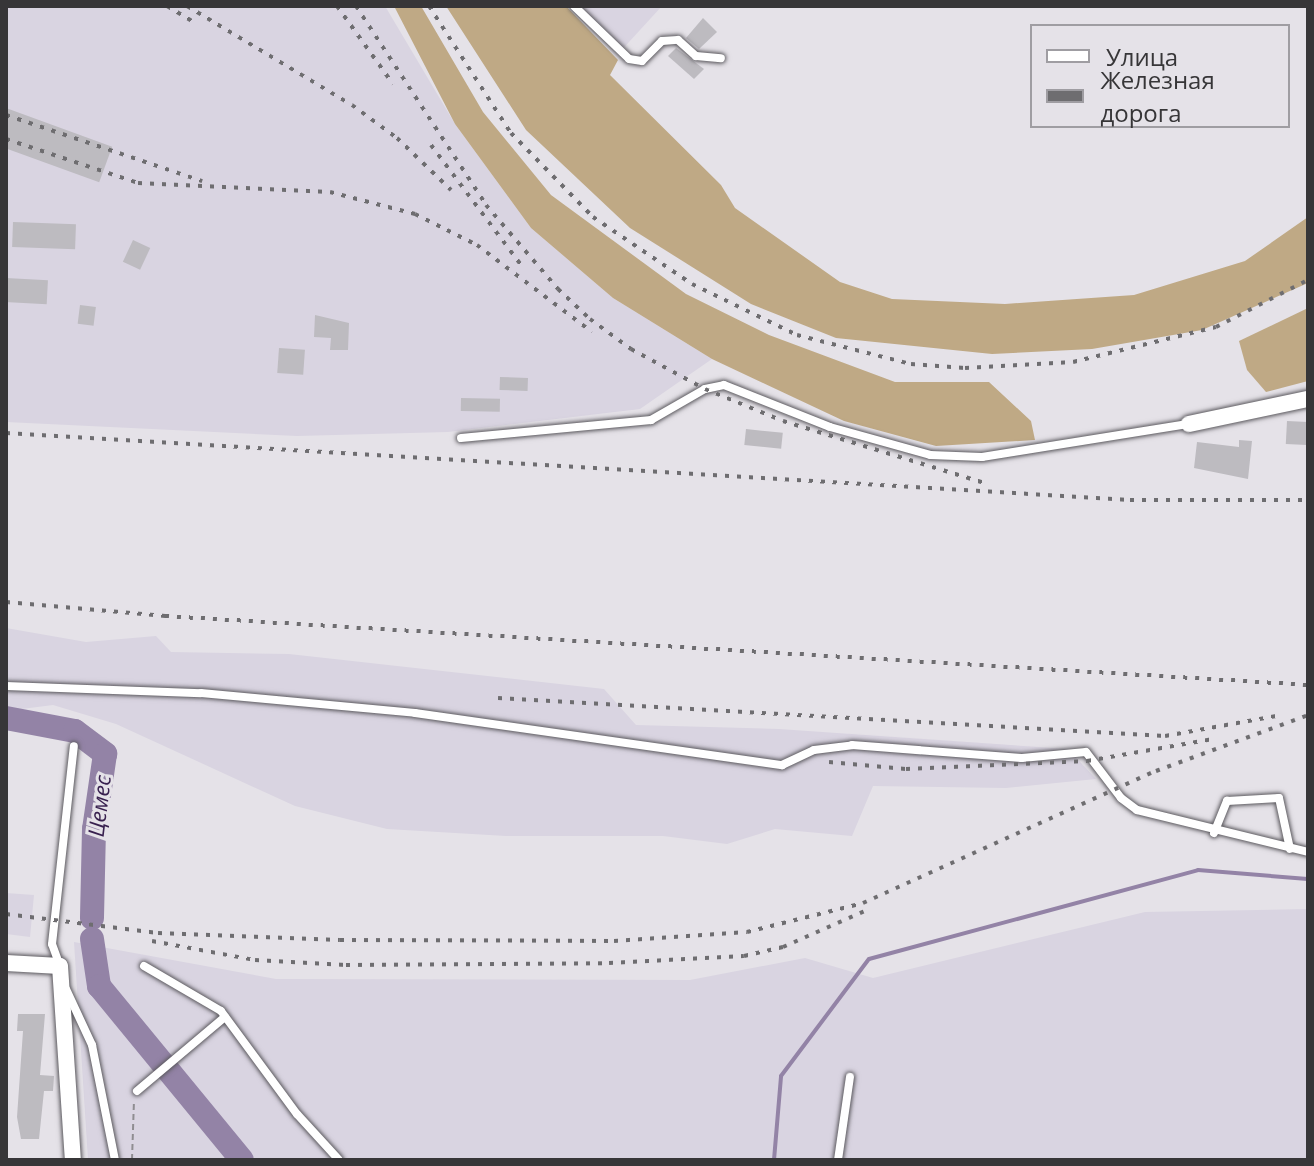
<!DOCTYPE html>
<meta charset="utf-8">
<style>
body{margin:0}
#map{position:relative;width:1314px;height:1166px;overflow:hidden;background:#e5e2e8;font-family:"Open Sans",sans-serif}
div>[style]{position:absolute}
.built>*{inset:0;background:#d9d4e1}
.forest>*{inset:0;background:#bfa985}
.stream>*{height:4px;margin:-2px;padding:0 2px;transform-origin:2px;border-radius:2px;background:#9383a6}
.river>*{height:24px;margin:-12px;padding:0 12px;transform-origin:12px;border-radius:12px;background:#9383a6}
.building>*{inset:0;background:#bdbbc0;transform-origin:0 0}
.path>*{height:2px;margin-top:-1px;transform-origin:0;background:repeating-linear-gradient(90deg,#8f8d91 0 6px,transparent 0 10px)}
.roads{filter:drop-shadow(0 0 2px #5c5a5f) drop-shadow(0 0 2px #5c5a5f)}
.lane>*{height:8px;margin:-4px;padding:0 4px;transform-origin:4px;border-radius:4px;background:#fff}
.street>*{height:16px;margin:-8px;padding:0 8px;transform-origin:8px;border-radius:8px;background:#fff}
.rail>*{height:4px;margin-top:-2px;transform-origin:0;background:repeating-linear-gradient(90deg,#6e6d70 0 4px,transparent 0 12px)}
span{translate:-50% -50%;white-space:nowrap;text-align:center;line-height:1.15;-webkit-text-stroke:6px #e5e2e8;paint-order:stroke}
.water-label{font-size:22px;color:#38204f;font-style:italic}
.frame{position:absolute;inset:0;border:8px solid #373638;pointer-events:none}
.legend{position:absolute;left:1030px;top:24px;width:260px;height:104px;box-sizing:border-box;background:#e5e2e8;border:2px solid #9f9da2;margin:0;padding:10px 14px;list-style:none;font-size:24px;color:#373638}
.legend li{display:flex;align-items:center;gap:16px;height:40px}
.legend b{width:40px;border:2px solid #9f9da2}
</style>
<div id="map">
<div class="built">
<i style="clip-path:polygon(6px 6px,385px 6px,455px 124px,531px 228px,613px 298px,712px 359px,640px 409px,448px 432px,297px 436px,6px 422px)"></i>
<i style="clip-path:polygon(571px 6px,662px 6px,618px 54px)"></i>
<i style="clip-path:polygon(6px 628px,86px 642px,156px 636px,171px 652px,289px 654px,604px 689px,636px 725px,779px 729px,1068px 749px,1096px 779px,1006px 788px,873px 786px,852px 836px,775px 829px,727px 844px,663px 836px,506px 836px,387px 829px,295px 806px,116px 724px,53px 705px,6px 711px)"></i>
<i style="clip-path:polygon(6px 893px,34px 895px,30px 937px,6px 934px)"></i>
<i style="clip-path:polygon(1308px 909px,1308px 1160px,88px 1160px,74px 942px,276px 979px,690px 980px,805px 958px,873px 978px,1145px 912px)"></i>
</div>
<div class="forest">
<i style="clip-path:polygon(394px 6px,421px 6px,483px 112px,551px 195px,686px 294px,769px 335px,895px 382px,989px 382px,1031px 421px,1035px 440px,936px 446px,844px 421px,712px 359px,613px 298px,531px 228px,455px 124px)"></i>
<i style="clip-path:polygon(446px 6px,566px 6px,618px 60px,610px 75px,721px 185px,735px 208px,840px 282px,892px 299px,1005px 304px,1134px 295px,1245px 261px,1308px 217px,1308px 283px,1202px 330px,1092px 349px,992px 354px,836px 338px,751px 304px,630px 228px,526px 130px)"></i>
<i style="clip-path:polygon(1308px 308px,1308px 381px,1266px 392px,1247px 370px,1239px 341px)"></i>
</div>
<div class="stream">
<i style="left:774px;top:1160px;width:84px;rotate:-85.2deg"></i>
<i style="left:781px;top:1076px;width:146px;rotate:-53.1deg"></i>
<i style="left:869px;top:959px;width:341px;rotate:-15.1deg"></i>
<i style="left:1198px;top:870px;width:110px;rotate:4.7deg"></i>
</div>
<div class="river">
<i style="left:6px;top:718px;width:70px;rotate:10.7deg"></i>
<i style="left:75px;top:731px;width:38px;rotate:37deg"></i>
<i style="left:105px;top:754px;width:76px;rotate:98.3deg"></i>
<i style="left:94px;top:829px;width:89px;rotate:91.3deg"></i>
<i style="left:92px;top:939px;width:48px;rotate:81.5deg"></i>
<i style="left:99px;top:986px;width:225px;rotate:50.6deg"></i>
</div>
<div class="building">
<i style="clip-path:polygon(703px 18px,717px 32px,699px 49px,686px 38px)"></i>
<i style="clip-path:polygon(676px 48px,704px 69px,694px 79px,668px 56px)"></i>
<i style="left:6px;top:108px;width:113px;height:38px;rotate:20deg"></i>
<i style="left:13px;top:222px;width:63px;height:25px;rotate:2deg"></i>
<i style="left:133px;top:240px;width:19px;height:24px;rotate:25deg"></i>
<i style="left:6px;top:278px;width:42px;height:24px;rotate:3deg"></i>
<i style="left:80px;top:305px;width:16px;height:19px;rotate:7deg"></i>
<i style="clip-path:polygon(315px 315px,349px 323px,348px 350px,330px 350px,331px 338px,314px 337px)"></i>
<i style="left:279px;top:348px;width:26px;height:25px;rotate:4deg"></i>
<i style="left:500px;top:377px;width:28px;height:13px;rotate:2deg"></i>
<i style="left:461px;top:398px;width:39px;height:13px;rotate:1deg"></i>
<i style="left:1287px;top:421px;width:21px;height:23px;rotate:3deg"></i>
<i style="left:746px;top:429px;width:37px;height:16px;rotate:6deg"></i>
<i style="clip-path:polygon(1239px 440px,1252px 441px,1248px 479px,1194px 468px,1197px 442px,1239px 447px)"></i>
<i style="clip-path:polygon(18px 1014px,45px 1014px,40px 1075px,54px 1076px,53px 1091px,44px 1091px,39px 1139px,21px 1139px,17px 1117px,23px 1031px,17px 1031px)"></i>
</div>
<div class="path">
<i style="left:132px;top:1160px;width:60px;rotate:-88.1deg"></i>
</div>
<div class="roads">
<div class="lane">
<i style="left:574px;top:6px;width:76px;rotate:43.9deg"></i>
<i style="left:629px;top:59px;width:13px;rotate:9deg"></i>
<i style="left:642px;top:61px;width:28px;rotate:-45deg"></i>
<i style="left:662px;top:41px;width:16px;rotate:-4deg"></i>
<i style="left:678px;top:40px;width:24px;rotate:42deg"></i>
<i style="left:696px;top:56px;width:25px;rotate:5deg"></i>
<i style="left:461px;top:438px;width:191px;rotate:-5.4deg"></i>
<i style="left:651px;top:420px;width:62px;rotate:-29.9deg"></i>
<i style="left:705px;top:389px;width:19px;rotate:-12deg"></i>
<i style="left:724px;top:385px;width:114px;rotate:21.6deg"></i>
<i style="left:830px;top:427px;width:104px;rotate:15.6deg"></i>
<i style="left:930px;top:455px;width:52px;rotate:2.2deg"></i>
<i style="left:982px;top:457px;width:210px;rotate:-9.1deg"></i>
<i style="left:6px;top:686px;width:195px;rotate:2.1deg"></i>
<i style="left:201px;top:693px;width:215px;rotate:5.3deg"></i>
<i style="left:415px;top:713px;width:371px;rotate:8.1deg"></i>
<i style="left:782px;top:765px;width:35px;rotate:-25deg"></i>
<i style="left:814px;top:750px;width:38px;rotate:-7deg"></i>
<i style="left:852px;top:745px;width:170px;rotate:4.4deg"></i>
<i style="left:1022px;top:758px;width:64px;rotate:-5.4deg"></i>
<i style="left:1086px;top:752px;width:58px;rotate:52.7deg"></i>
<i style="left:1121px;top:798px;width:20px;rotate:37deg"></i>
<i style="left:1137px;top:810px;width:176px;rotate:13.8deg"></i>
<i style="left:1214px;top:833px;width:35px;rotate:-68deg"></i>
<i style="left:1227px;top:801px;width:52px;rotate:-3.3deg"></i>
<i style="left:1279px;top:798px;width:52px;rotate:77.8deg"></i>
<i style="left:60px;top:966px;width:23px;rotate:-110deg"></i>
<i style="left:52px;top:944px;width:199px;rotate:-83.7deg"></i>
<i style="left:144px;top:966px;width:89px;rotate:30.3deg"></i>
<i style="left:221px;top:1011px;width:128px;rotate:53.6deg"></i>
<i style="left:297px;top:1114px;width:62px;rotate:47.6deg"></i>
<i style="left:66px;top:989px;width:62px;rotate:65.1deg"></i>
<i style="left:92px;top:1045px;width:117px;rotate:78.7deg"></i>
<i style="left:137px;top:1091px;width:115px;rotate:-40.1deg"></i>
<i style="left:838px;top:1160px;width:84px;rotate:-81.8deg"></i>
</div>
<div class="street">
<i style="left:1189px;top:424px;width:122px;rotate:-11.9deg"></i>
<i style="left:6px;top:963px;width:54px;rotate:3.2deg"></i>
<i style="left:60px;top:966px;width:194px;rotate:86.2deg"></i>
</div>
</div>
<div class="rail">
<i style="left:167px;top:6px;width:31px;rotate:31deg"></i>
<i style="left:187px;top:6px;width:192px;rotate:31deg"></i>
<i style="left:352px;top:105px;width:56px;rotate:36.3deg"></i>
<i style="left:397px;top:138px;width:75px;rotate:43.9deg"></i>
<i style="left:337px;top:6px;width:96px;rotate:54.3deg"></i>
<i style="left:356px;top:6px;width:238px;rotate:56.8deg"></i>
<i style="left:486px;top:205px;width:111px;rotate:49.4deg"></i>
<i style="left:558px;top:289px;width:44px;rotate:43.2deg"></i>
<i style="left:590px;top:319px;width:51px;rotate:36.2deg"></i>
<i style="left:631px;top:349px;width:84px;rotate:28.4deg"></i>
<i style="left:705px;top:389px;width:84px;rotate:22.3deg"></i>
<i style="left:783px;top:421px;width:210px;rotate:17.1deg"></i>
<i style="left:429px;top:6px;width:151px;rotate:57.2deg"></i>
<i style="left:511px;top:133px;width:117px;rotate:45.7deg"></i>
<i style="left:593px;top:217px;width:120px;rotate:34.1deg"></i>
<i style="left:692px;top:284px;width:117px;rotate:25.9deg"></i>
<i style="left:797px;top:335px;width:118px;rotate:14.3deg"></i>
<i style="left:911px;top:364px;width:54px;rotate:4.2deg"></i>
<i style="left:965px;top:368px;width:108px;rotate:-3.2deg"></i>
<i style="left:1073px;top:362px;width:147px;rotate:-13.8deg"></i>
<i style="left:1216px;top:327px;width:103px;rotate:-27.1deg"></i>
<i style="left:6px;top:115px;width:207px;rotate:18.6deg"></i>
<i style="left:6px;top:139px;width:139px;rotate:18.4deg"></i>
<i style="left:138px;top:183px;width:192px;rotate:2.7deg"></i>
<i style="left:330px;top:192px;width:88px;rotate:14.5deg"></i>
<i style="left:415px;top:214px;width:69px;rotate:26.6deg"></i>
<i style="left:477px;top:245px;width:144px;rotate:37.1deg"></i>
<i style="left:431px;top:145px;width:151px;rotate:53.1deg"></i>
<i style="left:6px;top:433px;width:1126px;rotate:3.41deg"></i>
<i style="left:1130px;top:500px;width:178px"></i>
<i style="left:6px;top:602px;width:160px;rotate:5deg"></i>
<i style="left:165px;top:616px;width:1145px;rotate:3.45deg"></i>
<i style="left:498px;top:698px;width:668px;rotate:3.26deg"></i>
<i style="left:1165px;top:736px;width:113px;rotate:-10.2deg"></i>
<i style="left:829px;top:762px;width:77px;rotate:5.2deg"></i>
<i style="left:906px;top:769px;width:181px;rotate:-2.5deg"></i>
<i style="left:1087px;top:761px;width:128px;rotate:-9.9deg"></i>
<i style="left:6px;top:914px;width:153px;rotate:7.1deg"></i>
<i style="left:158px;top:933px;width:182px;rotate:2.2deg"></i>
<i style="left:340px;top:940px;width:274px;rotate:0.2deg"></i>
<i style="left:614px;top:941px;width:133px;rotate:-3.9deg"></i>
<i style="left:747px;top:932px;width:120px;rotate:-14deg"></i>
<i style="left:863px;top:903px;width:321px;rotate:-24.3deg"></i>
<i style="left:1156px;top:771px;width:162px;rotate:-20.2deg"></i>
<i style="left:152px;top:941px;width:105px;rotate:10.5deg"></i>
<i style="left:255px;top:960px;width:91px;rotate:3.1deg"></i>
<i style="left:346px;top:965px;width:263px;rotate:-0.4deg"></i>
<i style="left:609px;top:963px;width:135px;rotate:-3deg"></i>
<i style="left:744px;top:956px;width:40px;rotate:-13deg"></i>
<i style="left:783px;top:947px;width:94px;rotate:-23.8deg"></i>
</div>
<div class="water-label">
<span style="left:99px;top:806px;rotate:-83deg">Цемес</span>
</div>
<div class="frame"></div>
<ul class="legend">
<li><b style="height:10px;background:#fff"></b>Улица</li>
<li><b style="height:10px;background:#6e6d70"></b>Железная дорога</li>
</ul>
</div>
